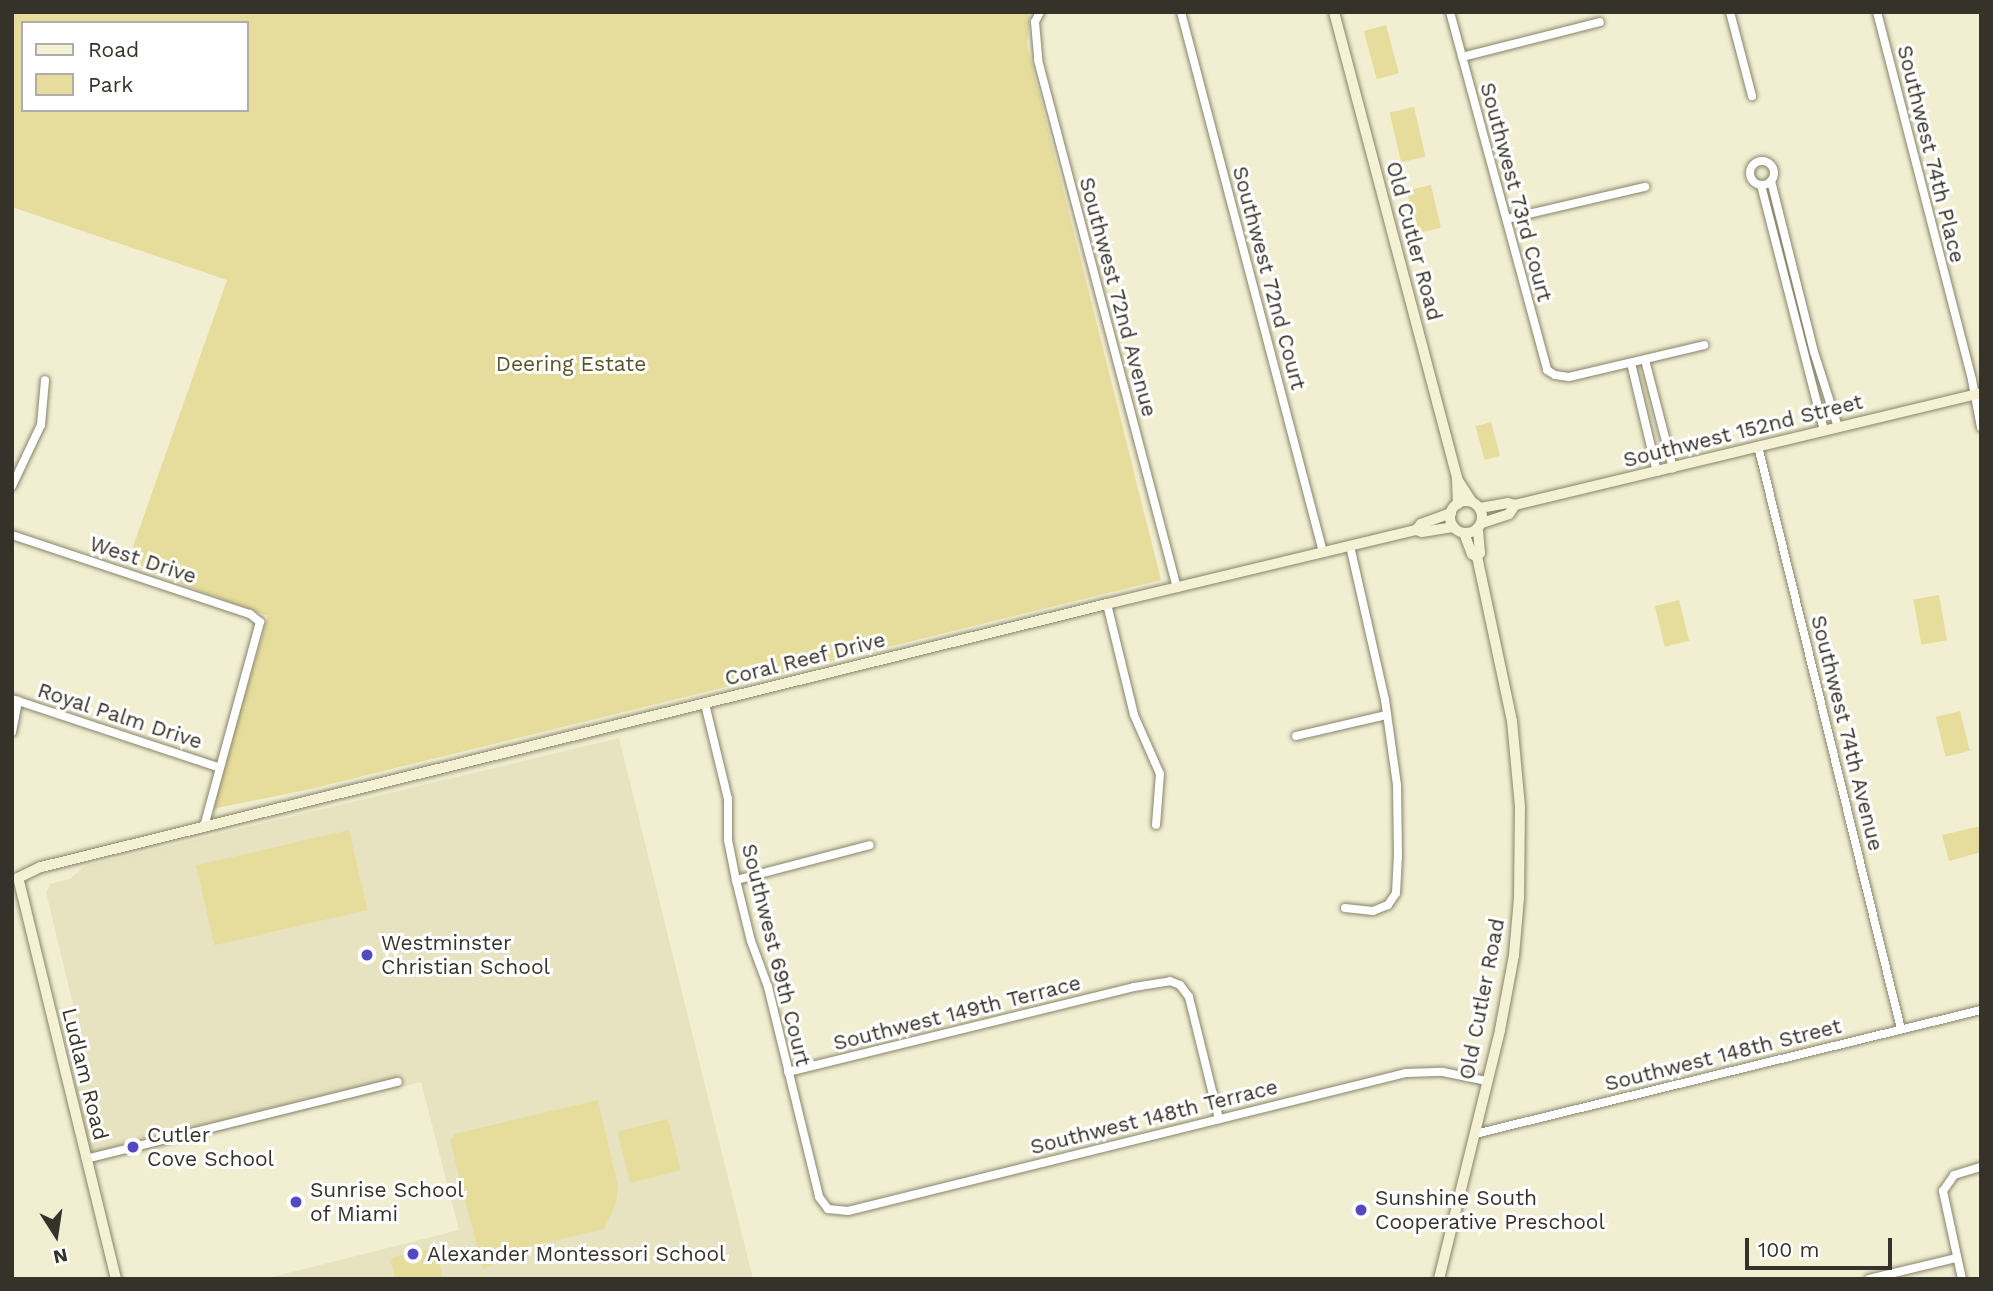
<!DOCTYPE html>
<style>
body{margin:0}
#map{position:relative;width:1993px;height:1291px;overflow:hidden;background:#f1eed2;font-family:"Work Sans",sans-serif}
div>[style]{position:absolute}
.built>*{inset:0;background:#e7e3c0}
.green>*{inset:0;background:#e6dd9c;transform-origin:0 0}
.roads{filter:drop-shadow(0 0 2px #87846b) drop-shadow(0 0 2px #87846b)}
.street>*{height:8px;margin:-4px;padding:0 4px;transform-origin:4px;border-radius:4px;background:#fff}
.street>.ring{margin:-4px;padding:0;box-sizing:content-box;background:none;border:8px solid #fff;border-radius:50%}
.secondary>*{height:10px;margin:-5px;padding:0 5px;transform-origin:5px;border-radius:5px;background:#f4f1d5}
.secondary>.ring{margin:-5px;padding:0;box-sizing:content-box;background:none;border:10px solid #f4f1d5;border-radius:50%}
.dots>*{width:19px;height:19px;translate:-50% -50%;box-sizing:border-box;border:4px solid #fff;border-radius:50%}
span{translate:-50% -50%;white-space:nowrap;text-align:center;line-height:1.15;-webkit-text-stroke:6px #fff;paint-order:stroke}
.street-label{font-size:21px;color:#353329}
.park-label{font-size:21px;color:#5a5429}
.poi-label{font-size:21px;color:#353329}
.left{translate:0 -50%;text-align:left}
.frame{position:absolute;inset:0;border:14px solid #353329;pointer-events:none}
.legend{position:absolute;left:21px;top:21px;width:228px;height:91px;box-sizing:border-box;background:#fff;border:2px solid #aeada9;margin:0;padding:9px 12px;list-style:none;font-size:21px;color:#353329}
.legend li{display:flex;align-items:center;gap:14px;height:35px}
.legend b{width:35px;border:2px solid #aeada9}
.north{position:absolute;left:21px;top:1200px;width:70px;height:70px;-webkit-text-stroke:5px #fff;paint-order:stroke;rotate:168deg;font-size:19px;font-weight:700;line-height:28px;text-align:center;color:#353329}
.north::after{content:'';display:block;margin:auto;width:24px;height:32px;background:#353329;clip-path:polygon(50% 0,100% 100%,50% 72%,0 100%)}
.scale{position:absolute;left:1745px;top:1238px;width:147px;height:32px;box-sizing:border-box;border:4px solid #353329;border-top:0;padding-left:9px;font-size:21px;line-height:24px;white-space:nowrap;color:#353329;-webkit-text-stroke:5px #fff;paint-order:stroke}
</style>
<div id="map">
<div class="built">
<i style="clip-path:polygon(619px 738px,753px 1279px,264px 1279px,459px 1230px,421px 1082px,92px 1163px,61px 1022px,76px 1017px,46px 892px,50px 884px,70px 879px,85px 866px)"></i>
</div>
<div class="green">
<i style="clip-path:polygon(evenodd,12px 12px,1030px 12px,1027px 45px,1161px 580px,306px 790px,212px 809px,268px 616px,155px 574px,129px 558px,227px 280px,12px 207px,12px 12px,23px 23px,247px 23px,247px 110px,23px 110px,23px 23px)"></i>
<i style="left:1386px;top:25px;width:50px;height:23px;rotate:75deg"></i>
<i style="left:1414px;top:107px;width:51px;height:25px;rotate:77deg"></i>
<i style="left:1431px;top:185px;width:44px;height:25px;rotate:77deg"></i>
<i style="left:1491px;top:422px;width:35px;height:16px;rotate:75deg"></i>
<i style="left:1939px;top:595px;width:46px;height:26px;rotate:80deg"></i>
<i style="left:1679px;top:600px;width:42px;height:25px;rotate:76deg"></i>
<i style="left:1960px;top:711px;width:41px;height:25px;rotate:76deg"></i>
<i style="clip-path:polygon(1981px 826px,1981px 852px,1949px 861px,1942px 835px)"></i>
<i style="left:349px;top:830px;width:82px;height:157px;rotate:77deg"></i>
<i style="clip-path:polygon(598px 1100px,618px 1186px,616px 1203px,604px 1229px,522px 1248px,483px 1270px,450px 1141px,454px 1134px)"></i>
<i style="left:668px;top:1119px;width:53px;height:52px;rotate:76deg"></i>
<i style="clip-path:polygon(431px 1248px,437px 1251px,443px 1279px,395px 1279px,391px 1261px,394px 1257px)"></i>
</div>
<div class="roads">
<div class="street">
<i style="left:1040px;top:12px;width:11px;rotate:117deg"></i>
<i style="left:1035px;top:22px;width:38px;rotate:85deg"></i>
<i style="left:1038px;top:60px;width:546px;rotate:75.25deg"></i>
<i style="left:1181px;top:12px;width:558px;rotate:75.27deg"></i>
<i style="left:1450px;top:12px;width:371px;rotate:74.8deg"></i>
<i style="left:1547px;top:370px;width:9px;rotate:32deg"></i>
<i style="left:1555px;top:375px;width:14px;rotate:8deg"></i>
<i style="left:1569px;top:377px;width:139px;rotate:-13.3deg"></i>
<i style="left:1730px;top:12px;width:87px;rotate:75.3deg"></i>
<i style="left:1877px;top:12px;width:380px;rotate:75.5deg"></i>
<i style="left:1972px;top:380px;width:48px;rotate:79.2deg"></i>
<i style="left:1462px;top:57px;width:142px;rotate:-14.2deg"></i>
<i class="ring" style="left:1750px;top:161px;width:16px;height:16px"></i>
<i style="left:1771px;top:181px;width:176px;rotate:75.9deg"></i>
<i style="left:1814px;top:352px;width:79px;rotate:72.3deg"></i>
<i style="left:1761px;top:185px;width:253px;rotate:75.6deg"></i>
<i style="left:1507px;top:219px;width:142px;rotate:-13.1deg"></i>
<i style="left:1645px;top:360px;width:112px;rotate:75.5deg"></i>
<i style="left:1631px;top:363px;width:112px;rotate:76.6deg"></i>
<i style="left:1758px;top:446px;width:600px;rotate:76.22deg"></i>
<i style="left:12px;top:486px;width:68px;rotate:-64.6deg"></i>
<i style="left:41px;top:425px;width:45px;rotate:-84.9deg"></i>
<i style="left:12px;top:535px;width:251px;rotate:18.4deg"></i>
<i style="left:250px;top:614px;width:13px;rotate:39deg"></i>
<i style="left:260px;top:622px;width:213px;rotate:105.3deg"></i>
<i style="left:1107px;top:604px;width:114px;rotate:76.3deg"></i>
<i style="left:1134px;top:715px;width:64px;rotate:66.2deg"></i>
<i style="left:1160px;top:774px;width:51px;rotate:94.5deg"></i>
<i style="left:12px;top:699px;width:217px;rotate:18.3deg"></i>
<i style="left:705px;top:704px;width:98px;rotate:76.4deg"></i>
<i style="left:728px;top:799px;width:41px;rotate:90deg"></i>
<i style="left:728px;top:840px;width:41px;rotate:78.7deg"></i>
<i style="left:736px;top:880px;width:63px;rotate:76.2deg"></i>
<i style="left:751px;top:941px;width:49px;rotate:69.7deg"></i>
<i style="left:768px;top:987px;width:216px;rotate:76.3deg"></i>
<i style="left:819px;top:1197px;width:15px;rotate:53deg"></i>
<i style="left:828px;top:1209px;width:20px;rotate:6deg"></i>
<i style="left:848px;top:1211px;width:575px;rotate:-13.89deg"></i>
<i style="left:1406px;top:1073px;width:37px;rotate:-2deg"></i>
<i style="left:1443px;top:1072px;width:45px;rotate:11.6deg"></i>
<i style="left:12px;top:732px;width:32px;rotate:-79deg"></i>
<i style="left:1296px;top:736px;width:92px;rotate:-13.1deg"></i>
<i style="left:736px;top:880px;width:138px;rotate:-14.6deg"></i>
<i style="left:1345px;top:908px;width:28px;rotate:6deg"></i>
<i style="left:1373px;top:911px;width:16px;rotate:-22deg"></i>
<i style="left:1388px;top:905px;width:14px;rotate:-56deg"></i>
<i style="left:1396px;top:893px;width:36px;rotate:-87deg"></i>
<i style="left:1398px;top:857px;width:72px;rotate:-90.8deg"></i>
<i style="left:1397px;top:785px;width:86px;rotate:-98deg"></i>
<i style="left:1385px;top:700px;width:158px;rotate:-102.8deg"></i>
<i style="left:788px;top:1072px;width:356px;rotate:-13.8deg"></i>
<i style="left:1134px;top:987px;width:36px;rotate:-9deg"></i>
<i style="left:1170px;top:981px;width:11px;rotate:22deg"></i>
<i style="left:1180px;top:985px;width:15px;rotate:53deg"></i>
<i style="left:1189px;top:997px;width:126px;rotate:76.2deg"></i>
<i style="left:1475px;top:1134px;width:521px;rotate:-13.77deg"></i>
<i style="left:86px;top:1159px;width:321px;rotate:-13.9deg"></i>
<i style="left:1869px;top:1279px;width:89px;rotate:-13.6deg"></i>
<i style="left:1962px;top:1279px;width:90px;rotate:-102.2deg"></i>
<i style="left:1943px;top:1191px;width:19px;rotate:-55deg"></i>
<i style="left:1954px;top:1175px;width:28px;rotate:-17deg"></i>
</div>
<div class="secondary">
<i style="left:1334px;top:12px;width:483px;rotate:75.2deg"></i>
<i style="left:1457px;top:479px;width:25px;rotate:88deg"></i>
<i style="left:1457px;top:479px;width:27px;rotate:57deg"></i>
<i class="ring" style="left:1450px;top:501px;width:22px;height:22px"></i>
<i style="left:1480px;top:508px;width:28px;rotate:-10deg"></i>
<i style="left:1508px;top:503px;width:7px;rotate:16deg"></i>
<i style="left:1515px;top:505px;width:479px;rotate:-13.5deg"></i>
<i style="left:1482px;top:523px;width:28px;rotate:-18deg"></i>
<i style="left:1509px;top:514px;width:11px;rotate:-56deg"></i>
<i style="left:1416px;top:530px;width:8px;rotate:-50deg"></i>
<i style="left:1421px;top:524px;width:32px;rotate:-20deg"></i>
<i style="left:1477px;top:557px;width:5px;rotate:-53deg"></i>
<i style="left:1480px;top:553px;width:25px;rotate:-95deg"></i>
<i style="left:116px;top:1279px;width:413px;rotate:-103.7deg"></i>
<i style="left:18px;top:878px;width:25px;rotate:-26deg"></i>
<i style="left:41px;top:867px;width:1098px;rotate:-13.86deg"></i>
<i style="left:1107px;top:604px;width:318px;rotate:-13.5deg"></i>
<i style="left:1416px;top:530px;width:6px;rotate:18deg"></i>
<i style="left:1422px;top:532px;width:31px;rotate:-9deg"></i>
<i style="left:1439px;top:1279px;width:256px;rotate:-76.2deg"></i>
<i style="left:1500px;top:1030px;width:76px;rotate:-79.4deg"></i>
<i style="left:1514px;top:955px;width:57px;rotate:-85deg"></i>
<i style="left:1519px;top:898px;width:91px;rotate:-89.4deg"></i>
<i style="left:1520px;top:807px;width:86px;rotate:-95.3deg"></i>
<i style="left:1512px;top:721px;width:168px;rotate:-102deg"></i>
<i style="left:1477px;top:557px;width:6px;rotate:-149deg"></i>
<i style="left:1472px;top:554px;width:22px;rotate:-111deg"></i>
</div>
</div>
<div class="dots">
<i style="left:367px;top:955px;background:#5349c1"></i>
<i style="left:133px;top:1147px;background:#5349c1"></i>
<i style="left:296px;top:1202px;background:#5349c1"></i>
<i style="left:1361px;top:1210px;background:#5349c1"></i>
<i style="left:413px;top:1254px;background:#5349c1"></i>
</div>
<div class="street-label">
<span style="left:1931px;top:154px;rotate:76deg">Southwest 74th Place</span>
<span style="left:1516px;top:192px;rotate:75deg">Southwest 73rd Court</span>
<span style="left:1414px;top:241px;rotate:75deg">Old Cutler Road</span>
<span style="left:1269px;top:278px;rotate:75deg">Southwest 72nd Court</span>
<span style="left:1118px;top:297px;rotate:75deg">Southwest 72nd Avenue</span>
<span style="left:1743px;top:431px;rotate:-14deg">Southwest 152nd Street</span>
<span style="left:143px;top:560px;rotate:18deg">West Drive</span>
<span style="left:805px;top:659px;rotate:-14deg">Coral Reef Drive</span>
<span style="left:120px;top:716px;rotate:18deg">Royal Palm Drive</span>
<span style="left:1847px;top:733px;rotate:76deg">Southwest 74th Avenue</span>
<span style="left:776px;top:955px;rotate:76deg">Southwest 69th Court</span>
<span style="left:1482px;top:999px;rotate:-79deg">Old Cutler Road</span>
<span style="left:957px;top:1013px;rotate:-14deg">Southwest 149th Terrace</span>
<span style="left:1723px;top:1055px;rotate:-14deg">Southwest 148th Street</span>
<span style="left:85px;top:1074px;rotate:76deg">Ludlam Road</span>
<span style="left:1154px;top:1117px;rotate:-14deg">Southwest 148th Terrace</span>
</div>
<div class="park-label">
<span style="left:571px;top:364px">Deering Estate</span>
</div>
<div class="poi-label">
<span class="left" style="left:381px;top:955px">Westminster<br>Christian School</span>
<span class="left" style="left:147px;top:1147px">Cutler<br>Cove School</span>
<span class="left" style="left:310px;top:1202px">Sunrise School<br>of Miami</span>
<span class="left" style="left:1375px;top:1210px">Sunshine South<br>Cooperative Preschool</span>
<span class="left" style="left:427px;top:1254px">Alexander Montessori School</span>
</div>
<div class="frame"></div>
<ul class="legend">
<li><b style="height:9px;background:#f4f1d5"></b>Road</li>
<li><b style="height:19px;background:#e6dd9c"></b>Park</li>
</ul>
<div class="north">N</div>
<div class="scale">100 m</div>
</div>
